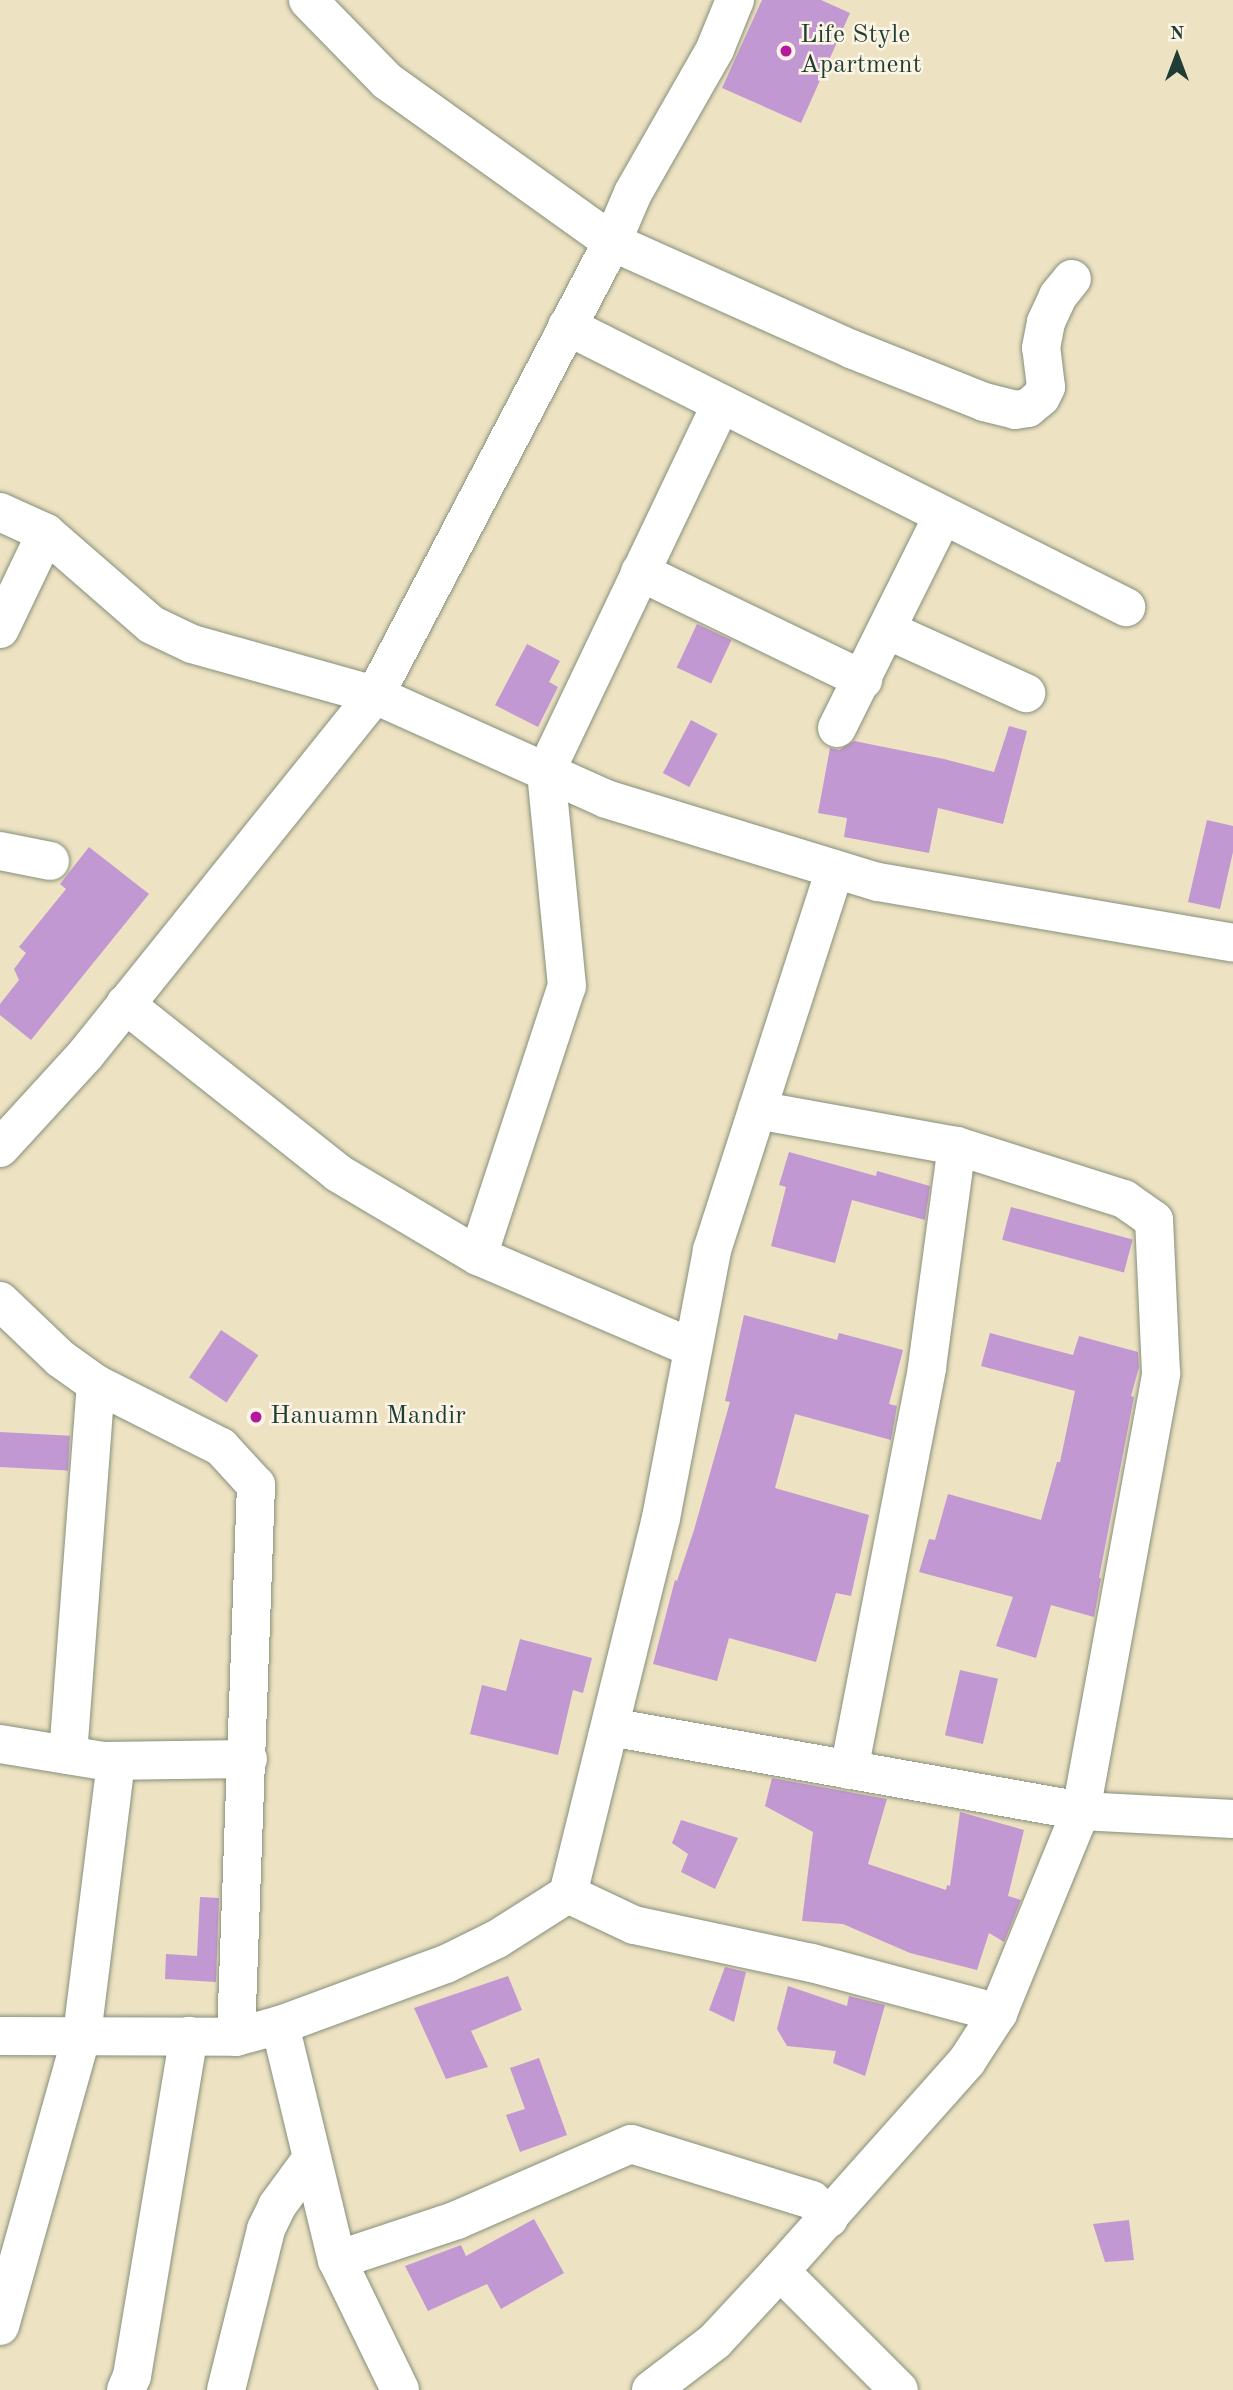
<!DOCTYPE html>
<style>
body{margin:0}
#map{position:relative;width:1233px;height:2390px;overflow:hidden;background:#ede2c2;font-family:"Old Standard TT",serif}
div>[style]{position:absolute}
.building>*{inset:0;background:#c298d2;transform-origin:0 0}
.roads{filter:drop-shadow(0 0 2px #86907b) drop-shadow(0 0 2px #86907b)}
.minor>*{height:38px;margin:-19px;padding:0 19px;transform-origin:19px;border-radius:19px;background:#fff}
.dots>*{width:19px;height:19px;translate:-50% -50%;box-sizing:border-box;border:4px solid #fcf5e5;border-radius:50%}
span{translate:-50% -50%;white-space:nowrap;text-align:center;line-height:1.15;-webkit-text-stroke:5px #fcf5e5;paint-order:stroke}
.poi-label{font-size:26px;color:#1f3d34}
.left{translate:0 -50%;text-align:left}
.north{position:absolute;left:1142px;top:21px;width:70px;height:70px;-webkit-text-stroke:5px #fcf5e5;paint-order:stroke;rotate:0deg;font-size:19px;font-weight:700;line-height:28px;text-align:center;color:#1f3d34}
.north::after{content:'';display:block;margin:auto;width:24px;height:32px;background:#1f3d34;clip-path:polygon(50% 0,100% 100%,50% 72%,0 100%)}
</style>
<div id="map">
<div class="building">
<i style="clip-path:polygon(762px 0,821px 0,850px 13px,801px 123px,722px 88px)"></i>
<i style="left:697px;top:624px;width:38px;height:48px;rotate:25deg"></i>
<i style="clip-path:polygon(527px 644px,560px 661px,549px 682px,558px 687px,538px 727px,495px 705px)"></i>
<i style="left:691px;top:720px;width:30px;height:60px;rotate:28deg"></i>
<i style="clip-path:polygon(1009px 726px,1027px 731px,1003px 824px,938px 808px,929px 853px,844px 837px,847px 818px,818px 813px,830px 748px,839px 750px,854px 741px,944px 759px,994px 772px)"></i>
<i style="clip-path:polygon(1207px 820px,1233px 826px,1233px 852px,1220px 909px,1188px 902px)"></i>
<i style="clip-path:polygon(89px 847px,149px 894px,31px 1040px,0 1015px,0 1004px,19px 980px,14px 969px,26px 953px,19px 947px,66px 889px,60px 884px)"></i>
<i style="clip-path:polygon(789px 1152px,876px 1176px,877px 1171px,930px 1186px,925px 1220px,852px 1200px,835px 1263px,771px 1246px,786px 1187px,779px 1185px)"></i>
<i style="left:1011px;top:1207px;width:126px;height:34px;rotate:15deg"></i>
<i style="clip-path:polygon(744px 1315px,837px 1340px,839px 1333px,903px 1350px,889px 1404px,897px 1406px,891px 1440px,795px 1414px,775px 1488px,869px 1515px,851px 1596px,836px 1593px,816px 1662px,729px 1638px,717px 1681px,653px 1664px,675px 1580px,677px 1581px,694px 1530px,730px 1402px,725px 1401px)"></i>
<i style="left:221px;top:1330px;width:45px;height:57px;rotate:34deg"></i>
<i style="clip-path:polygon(990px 1333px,1073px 1355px,1079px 1336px,1138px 1352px,1139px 1367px,1131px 1396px,1134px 1397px,1099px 1578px,1101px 1578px,1094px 1617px,1051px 1605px,1036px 1658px,996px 1646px,1013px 1597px,919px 1572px,929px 1539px,935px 1540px,948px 1494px,1041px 1520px,1057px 1462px,1060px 1462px,1075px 1391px,981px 1366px)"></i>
<i style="left:0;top:1432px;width:70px;height:35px;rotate:3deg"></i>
<i style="clip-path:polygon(520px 1639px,592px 1658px,583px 1693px,573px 1690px,558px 1755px,470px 1734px,482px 1685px,506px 1691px)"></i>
<i style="left:960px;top:1670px;width:39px;height:67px;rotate:13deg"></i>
<i style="clip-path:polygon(772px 1778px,887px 1799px,868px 1864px,946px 1890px,947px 1885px,950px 1886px,960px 1812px,1024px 1830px,1008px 1896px,1021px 1900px,1004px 1942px,989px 1933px,977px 1970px,910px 1953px,843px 1924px,802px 1921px,813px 1832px,765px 1806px)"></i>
<i style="clip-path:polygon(681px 1820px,738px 1838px,715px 1889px,681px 1872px,688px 1854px,672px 1843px)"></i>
<i style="clip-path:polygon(200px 1897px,219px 1898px,216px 1982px,165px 1979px,166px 1954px,197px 1956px)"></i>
<i style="clip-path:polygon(725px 1967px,746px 1972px,734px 2022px,709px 2010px)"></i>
<i style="clip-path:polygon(508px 1976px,522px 2010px,471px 2031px,488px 2067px,446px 2079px,414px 2008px)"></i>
<i style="clip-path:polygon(788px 1986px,847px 2006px,849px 1996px,885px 2005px,865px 2076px,833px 2063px,836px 2051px,787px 2046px,777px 2029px)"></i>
<i style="clip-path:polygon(539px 2058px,567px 2135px,520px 2152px,506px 2115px,525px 2109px,510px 2068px)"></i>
<i style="clip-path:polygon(534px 2219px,564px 2273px,501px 2309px,487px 2284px,428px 2311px,405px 2266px,461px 2245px,466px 2256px)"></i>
<i style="clip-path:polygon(1129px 2220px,1134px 2260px,1105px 2262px,1093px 2224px)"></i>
</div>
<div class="roads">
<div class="minor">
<i style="left:308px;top:0;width:113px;rotate:45.7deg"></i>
<i style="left:387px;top:81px;width:277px;rotate:35.6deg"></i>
<i style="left:612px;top:242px;width:262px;rotate:24.1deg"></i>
<i style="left:851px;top:349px;width:143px;rotate:21.7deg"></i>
<i style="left:984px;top:402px;width:32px;rotate:14deg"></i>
<i style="left:1015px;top:410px;width:13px;rotate:-9deg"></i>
<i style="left:1028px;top:408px;width:17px;rotate:-40deg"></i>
<i style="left:1041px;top:397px;width:11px;rotate:-63deg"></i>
<i style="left:1046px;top:387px;width:39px;rotate:-97deg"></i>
<i style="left:1041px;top:348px;width:26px;rotate:-79deg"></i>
<i style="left:1046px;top:322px;width:29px;rotate:-65deg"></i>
<i style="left:1058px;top:296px;width:22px;rotate:-51deg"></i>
<i style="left:567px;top:326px;width:626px;rotate:26.69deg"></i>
<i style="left:0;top:512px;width:51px;rotate:24.5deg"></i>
<i style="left:46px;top:533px;width:140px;rotate:41deg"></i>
<i style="left:152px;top:625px;width:44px;rotate:25.4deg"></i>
<i style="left:192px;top:644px;width:190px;rotate:15.6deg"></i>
<i style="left:375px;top:695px;width:253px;rotate:24.2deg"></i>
<i style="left:606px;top:799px;width:284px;rotate:17deg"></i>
<i style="left:878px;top:882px;width:360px;rotate:9.7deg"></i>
<i style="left:640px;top:572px;width:248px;rotate:25.8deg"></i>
<i style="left:0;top:629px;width:106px;rotate:-64.4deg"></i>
<i style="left:887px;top:630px;width:153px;rotate:24.4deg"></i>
<i style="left:837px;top:728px;width:236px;rotate:-63.5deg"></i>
<i style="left:0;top:851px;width:51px;rotate:11.3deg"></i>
<i style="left:125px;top:1004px;width:272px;rotate:38.4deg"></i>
<i style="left:338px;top:1173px;width:163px;rotate:30.7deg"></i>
<i style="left:478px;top:1256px;width:234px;rotate:23.2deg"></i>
<i style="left:0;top:1148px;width:127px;rotate:-47.5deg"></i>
<i style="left:86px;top:1054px;width:461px;rotate:-51.2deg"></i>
<i style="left:375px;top:695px;width:511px;rotate:-62.38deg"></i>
<i style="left:612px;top:242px;width:53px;rotate:-66.8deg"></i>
<i style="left:633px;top:193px;width:166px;rotate:-60.3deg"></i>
<i style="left:715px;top:49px;width:53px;rotate:-67.8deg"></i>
<i style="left:478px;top:1256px;width:284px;rotate:-71.8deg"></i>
<i style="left:567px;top:986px;width:216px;rotate:-95.6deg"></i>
<i style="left:546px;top:771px;width:407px;rotate:-64.5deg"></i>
<i style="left:0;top:1301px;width:84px;rotate:43.6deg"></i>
<i style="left:61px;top:1359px;width:43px;rotate:35.5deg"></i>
<i style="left:96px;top:1384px;width:140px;rotate:26.7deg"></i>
<i style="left:221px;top:1447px;width:52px;rotate:47.4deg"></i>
<i style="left:256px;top:1485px;width:552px;rotate:92.08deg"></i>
<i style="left:610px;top:1727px;width:478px;rotate:10.1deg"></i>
<i style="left:1081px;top:1811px;width:152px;rotate:3deg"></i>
<i style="left:0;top:1744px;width:105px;rotate:9.3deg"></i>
<i style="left:104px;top:1761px;width:144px;rotate:-0.8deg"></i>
<i style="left:68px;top:1755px;width:372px;rotate:-85.7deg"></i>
<i style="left:849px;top:1770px;width:410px;rotate:-79deg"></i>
<i style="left:927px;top:1367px;width:223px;rotate:-82.3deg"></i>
<i style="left:568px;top:1894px;width:73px;rotate:25.2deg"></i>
<i style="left:634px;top:1925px;width:182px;rotate:12.1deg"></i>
<i style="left:812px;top:1963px;width:193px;rotate:15deg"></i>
<i style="left:280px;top:2025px;width:242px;rotate:76.4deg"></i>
<i style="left:337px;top:2260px;width:144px;rotate:64.1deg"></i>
<i style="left:0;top:2036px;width:236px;rotate:0.2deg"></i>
<i style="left:236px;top:2037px;width:46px;rotate:-15.3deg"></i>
<i style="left:280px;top:2025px;width:177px;rotate:-20.2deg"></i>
<i style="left:446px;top:1964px;width:57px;rotate:-26.1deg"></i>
<i style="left:497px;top:1939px;width:84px;rotate:-32.4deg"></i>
<i style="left:568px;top:1894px;width:387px;rotate:-76.1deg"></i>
<i style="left:661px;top:1518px;width:273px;rotate:-79.2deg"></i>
<i style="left:712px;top:1250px;width:400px;rotate:-72.1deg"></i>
<i style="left:337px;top:2260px;width:126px;rotate:-18.4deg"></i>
<i style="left:457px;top:2220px;width:190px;rotate:-23.6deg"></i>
<i style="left:631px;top:2144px;width:189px;rotate:17.2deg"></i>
<i style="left:812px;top:2200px;width:25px;rotate:47deg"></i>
<i style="left:780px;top:2271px;width:168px;rotate:45deg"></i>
<i style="left:0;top:2326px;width:302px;rotate:-74.3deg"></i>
<i style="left:82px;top:2035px;width:276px;rotate:-82.9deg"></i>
<i style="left:126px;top:2390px;width:15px;rotate:-67deg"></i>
<i style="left:132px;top:2376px;width:345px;rotate:-80.5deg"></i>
<i style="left:226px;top:2390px;width:166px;rotate:-76deg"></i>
<i style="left:266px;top:2229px;width:25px;rotate:-64deg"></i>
<i style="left:277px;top:2206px;width:59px;rotate:-53.9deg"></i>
<i style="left:651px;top:2390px;width:81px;rotate:-37.4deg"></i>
<i style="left:715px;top:2341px;width:96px;rotate:-47.1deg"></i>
<i style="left:780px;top:2271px;width:281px;rotate:-48.3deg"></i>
<i style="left:967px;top:2061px;width:57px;rotate:-57.1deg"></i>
<i style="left:998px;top:2013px;width:218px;rotate:-67.7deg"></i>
<i style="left:1081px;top:1811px;width:445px;rotate:-79.6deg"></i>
<i style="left:1161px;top:1373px;width:153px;rotate:-92.6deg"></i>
<i style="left:1154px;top:1220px;width:37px;rotate:-145deg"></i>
<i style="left:1124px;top:1199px;width:175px;rotate:-162.4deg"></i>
<i style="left:957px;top:1146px;width:203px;rotate:-169.8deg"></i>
</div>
</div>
<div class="dots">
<i style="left:786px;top:51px;background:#b5179e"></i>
<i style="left:256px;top:1417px;background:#b5179e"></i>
</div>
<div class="poi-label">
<span class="left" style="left:800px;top:51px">Life Style<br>Apartment</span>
<span class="left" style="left:270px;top:1417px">Hanuamn Mandir</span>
</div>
<div class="north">N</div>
</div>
